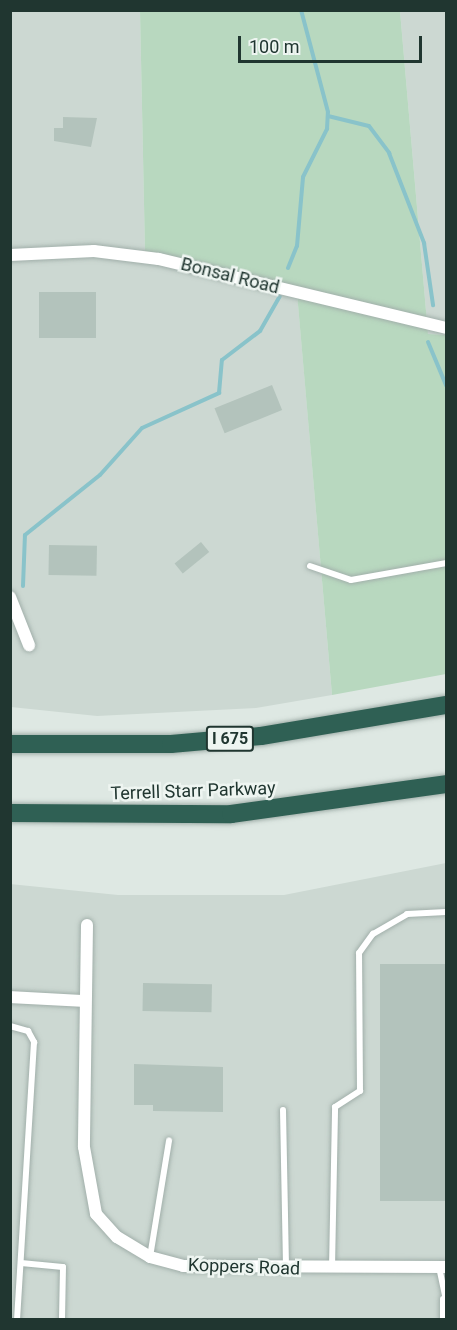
<!DOCTYPE html>
<style>
body{margin:0}
#map{position:relative;width:457px;height:1330px;overflow:hidden;background:#dee8e3;font-family:Roboto,sans-serif}
div>[style]{position:absolute}
.built>*{inset:0;background:#ccd8d2}
.green>*{inset:0;background:#b8d8bf}
.stream>*{height:4px;margin:-2px;padding:0 2px;transform-origin:2px;border-radius:2px;background:#89c3ca}
.building>*{inset:0;background:#b3c3bc;transform-origin:0 0}
.roads{filter:drop-shadow(0 0 2px #a1afaa) drop-shadow(0 0 2px #a1afaa)}
.service>*{height:6px;margin:-3px;padding:0 3px;transform-origin:3px;border-radius:3px;background:#fff}
.minor>*{height:12px;margin:-6px;padding:0 6px;transform-origin:6px;border-radius:6px;background:#fff}
.motorway>*{height:18px;margin:-9px;padding:0 9px;transform-origin:9px;border-radius:9px;background:#2f6054}
span{translate:-50% -50%;white-space:nowrap;text-align:center;line-height:1.15;-webkit-text-stroke:5px #eef5f1;paint-order:stroke}
.shield-label span{padding:2px 4px;background:#eef5f1;border:2px solid;border-radius:4px;-webkit-text-stroke-width:0}
.shield-label{font-size:16px;color:#203630;font-weight:700}
.street-label{font-size:18px;color:#203630}
.frame{position:absolute;inset:0;border:12px solid #203630;pointer-events:none}
.scale{position:absolute;left:238px;top:36px;width:184px;height:27px;box-sizing:border-box;border:3px solid #203630;border-top:0;padding-left:8px;font-size:18px;line-height:21px;white-space:nowrap;color:#203630;-webkit-text-stroke:4px #eef5f1;paint-order:stroke}
</style>
<div id="map">
<div class="built">
<i style="clip-path:polygon(10px 11px,140px 11px,145px 252px,297px 292px,332px 695px,256px 708px,97px 716px,11px 707px)"></i>
<i style="clip-path:polygon(400px 11px,446px 11px,446px 335px,428px 334px)"></i>
<i style="clip-path:polygon(446px 863px,446px 1319px,11px 1319px,10px 884px,118px 895px,284px 895px)"></i>
</div>
<div class="green">
<i style="clip-path:polygon(140px 11px,400px 11px,428px 334px,446px 335px,446px 674px,332px 695px,297px 293px,145px 252px)"></i>
</div>
<div class="stream">
<i style="left:328px;top:116px;width:42px;rotate:13.7deg"></i>
<i style="left:369px;top:126px;width:34px;rotate:53deg"></i>
<i style="left:389px;top:153px;width:97px;rotate:68.7deg"></i>
<i style="left:424px;top:243px;width:63px;rotate:81.7deg"></i>
<i style="left:288px;top:268px;width:24px;rotate:-68deg"></i>
<i style="left:297px;top:246px;width:69px;rotate:-85deg"></i>
<i style="left:303px;top:177px;width:54px;rotate:-63.4deg"></i>
<i style="left:327px;top:129px;width:17px;rotate:-87deg"></i>
<i style="left:328px;top:112px;width:106px;rotate:-104.8deg"></i>
<i style="left:428px;top:342px;width:47px;rotate:67.3deg"></i>
<i style="left:23px;top:586px;width:51px;rotate:-87.8deg"></i>
<i style="left:25px;top:535px;width:96px;rotate:-38.7deg"></i>
<i style="left:100px;top:475px;width:63px;rotate:-48.2deg"></i>
<i style="left:142px;top:428px;width:85px;rotate:-24.4deg"></i>
<i style="left:219px;top:393px;width:33px;rotate:-85deg"></i>
<i style="left:222px;top:360px;width:48px;rotate:-37.3deg"></i>
<i style="left:260px;top:331px;width:40px;rotate:-60.3deg"></i>
</div>
<div class="building">
<i style="clip-path:polygon(63px 117px,97px 118px,91px 147px,54px 141px,54px 128px,63px 128px)"></i>
<i style="left:39px;top:292px;width:57px;height:46px"></i>
<i style="left:272px;top:385px;width:27px;height:62px;rotate:68deg"></i>
<i style="left:201px;top:542px;width:13px;height:34px;rotate:51deg"></i>
<i style="left:49px;top:545px;width:48px;height:30px;rotate:1deg"></i>
<i style="left:380px;top:964px;width:66px;height:237px"></i>
<i style="left:143px;top:983px;width:69px;height:28px;rotate:1deg"></i>
<i style="clip-path:polygon(134px 1064px,223px 1067px,223px 1112px,153px 1111px,153px 1105px,134px 1105px)"></i>
</div>
<div class="roads">
<div class="service">
<i style="left:310px;top:566px;width:43px;rotate:18.9deg"></i>
<i style="left:351px;top:580px;width:97px;rotate:-10.1deg"></i>
<i style="left:10px;top:1026px;width:19px;rotate:16deg"></i>
<i style="left:28px;top:1031px;width:13px;rotate:61deg"></i>
<i style="left:34px;top:1042px;width:279px;rotate:93.5deg"></i>
<i style="left:283px;top:1110px;width:158px;rotate:88.9deg"></i>
<i style="left:150px;top:1257px;width:118px;rotate:-80.7deg"></i>
<i style="left:21px;top:1263px;width:42px;rotate:5.4deg"></i>
<i style="left:63px;top:1267px;width:53px;rotate:91.1deg"></i>
<i style="left:439px;top:1267px;width:33px;rotate:78deg"></i>
<i style="left:332px;top:1268px;width:161px;rotate:-88.9deg"></i>
<i style="left:335px;top:1107px;width:30px;rotate:-33deg"></i>
<i style="left:360px;top:1091px;width:138px;rotate:-90.4deg"></i>
<i style="left:359px;top:953px;width:24px;rotate:-54deg"></i>
<i style="left:373px;top:934px;width:39px;rotate:-30deg"></i>
<i style="left:407px;top:914px;width:39px;rotate:-3deg"></i>
<i style="left:443px;top:1299px;width:21px;rotate:90deg"></i>
</div>
<div class="minor">
<i style="left:10px;top:255px;width:84px;rotate:-2.7deg"></i>
<i style="left:94px;top:251px;width:65px;rotate:7deg"></i>
<i style="left:159px;top:259px;width:295px;rotate:13.5deg"></i>
<i style="left:10px;top:597px;width:52px;rotate:68.4deg"></i>
<i style="left:87px;top:925px;width:222px;rotate:90.8deg"></i>
<i style="left:84px;top:1147px;width:68px;rotate:79.8deg"></i>
<i style="left:96px;top:1214px;width:31px;rotate:48deg"></i>
<i style="left:117px;top:1237px;width:39px;rotate:31deg"></i>
<i style="left:150px;top:1257px;width:34px;rotate:15deg"></i>
<i style="left:183px;top:1266px;width:263px;rotate:0.2deg"></i>
<i style="left:10px;top:997px;width:75px;rotate:3.1deg"></i>
</div>
<div class="motorway">
<i style="left:10px;top:744px;width:161px"></i>
<i style="left:171px;top:744px;width:90px;rotate:-5.1deg"></i>
<i style="left:261px;top:736px;width:188px;rotate:-9.5deg"></i>
<i style="left:10px;top:813px;width:221px;rotate:0.3deg"></i>
<i style="left:231px;top:814px;width:217px;rotate:-7.9deg"></i>
</div>
</div>
<div class="shield-label">
<span style="left:230px;top:739px">I 675</span>
</div>
<div class="street-label">
<span style="left:230px;top:276px;rotate:14deg">Bonsal Road</span>
<span style="left:193px;top:791px;rotate:-2deg">Terrell Starr Parkway</span>
<span style="left:244px;top:1267px;rotate:2deg">Koppers Road</span>
</div>
<div class="frame"></div>
<div class="scale">100 m</div>
</div>
